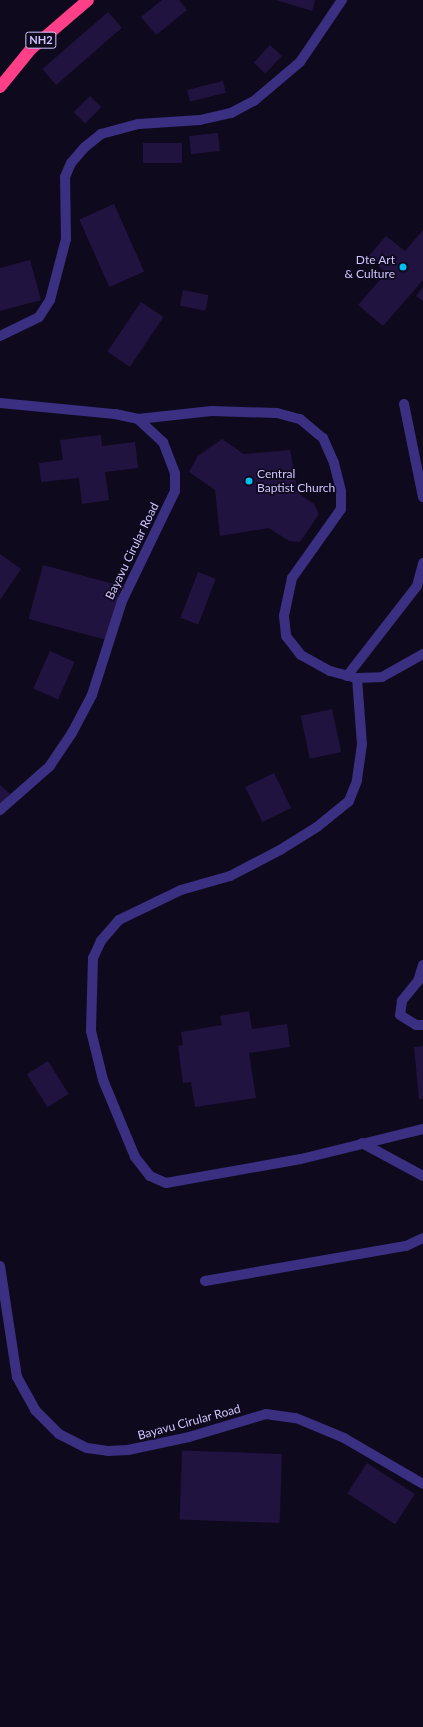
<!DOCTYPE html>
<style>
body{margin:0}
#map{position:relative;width:423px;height:1727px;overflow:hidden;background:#0f091d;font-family:Lato,sans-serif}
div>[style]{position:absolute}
.building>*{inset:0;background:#211340;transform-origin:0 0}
.minor>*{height:10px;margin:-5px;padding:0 5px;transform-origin:5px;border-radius:5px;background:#3a2f81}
.highway>*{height:12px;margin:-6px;padding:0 6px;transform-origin:6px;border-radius:6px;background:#ff4088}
.dots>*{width:11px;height:11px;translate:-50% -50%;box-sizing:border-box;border:2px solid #0f091d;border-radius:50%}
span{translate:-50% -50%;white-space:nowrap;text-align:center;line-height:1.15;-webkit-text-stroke:3.5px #0f091d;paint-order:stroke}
.shield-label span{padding:1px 3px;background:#0f091d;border:1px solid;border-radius:3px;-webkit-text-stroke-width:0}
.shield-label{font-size:11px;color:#d1c5ff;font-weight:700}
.poi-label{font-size:12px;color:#d1c5ff}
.right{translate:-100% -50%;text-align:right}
.left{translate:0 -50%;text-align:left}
.street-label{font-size:12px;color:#d1c5ff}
</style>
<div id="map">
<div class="building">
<i style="clip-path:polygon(162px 0,179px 0,187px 10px,156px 35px,141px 17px)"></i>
<i style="clip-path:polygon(276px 0,315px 0,312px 11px)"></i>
<i style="left:108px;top:12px;width:21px;height:87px;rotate:49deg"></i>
<i style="left:270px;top:45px;width:16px;height:24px;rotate:43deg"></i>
<i style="left:223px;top:81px;width:12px;height:37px;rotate:76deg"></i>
<i style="left:90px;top:96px;width:16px;height:23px;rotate:45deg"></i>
<i style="left:218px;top:133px;width:18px;height:29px;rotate:84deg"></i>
<i style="left:182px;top:143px;width:20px;height:39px;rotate:90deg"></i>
<i style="left:114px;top:204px;width:74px;height:38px;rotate:66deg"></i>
<i style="clip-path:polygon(423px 230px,423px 280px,383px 326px,358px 305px,386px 273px,368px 257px,386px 236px,405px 251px)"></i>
<i style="clip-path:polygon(30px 260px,41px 300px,0 311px,0 268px)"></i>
<i style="clip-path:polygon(423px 287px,423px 301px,416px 296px)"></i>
<i style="left:183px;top:290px;width:26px;height:16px;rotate:11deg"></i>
<i style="left:141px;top:302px;width:27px;height:60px;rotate:34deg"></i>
<i style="clip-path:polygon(101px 435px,102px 446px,135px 442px,138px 468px,105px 472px,109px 500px,82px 504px,79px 478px,41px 482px,39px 463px,63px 460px,60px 440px)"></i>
<i style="clip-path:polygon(222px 439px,244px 454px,290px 450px,298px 493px,314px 504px,319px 514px,300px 542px,289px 541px,269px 528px,220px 536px,215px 490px,189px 472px,198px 456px)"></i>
<i style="clip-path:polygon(0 554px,21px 569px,0 600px)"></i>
<i style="left:43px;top:565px;width:81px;height:56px;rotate:15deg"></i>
<i style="left:198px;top:572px;width:19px;height:49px;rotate:21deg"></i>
<i style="left:50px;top:651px;width:27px;height:41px;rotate:24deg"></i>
<i style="left:332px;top:709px;width:44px;height:32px;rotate:78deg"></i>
<i style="left:274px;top:773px;width:39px;height:32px;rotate:64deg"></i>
<i style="clip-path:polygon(0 785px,10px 794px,0 805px)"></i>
<i style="clip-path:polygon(249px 1011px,252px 1029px,287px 1024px,290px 1047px,249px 1053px,256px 1098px,195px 1107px,191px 1082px,183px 1083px,178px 1046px,183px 1045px,181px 1032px,222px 1025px,220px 1016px)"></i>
<i style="clip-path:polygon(423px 1046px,423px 1099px,419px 1099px,414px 1047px)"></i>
<i style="left:48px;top:1061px;width:39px;height:25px;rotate:58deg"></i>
<i style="left:282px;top:1454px;width:69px;height:100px;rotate:92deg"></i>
<i style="left:367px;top:1463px;width:57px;height:36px;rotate:33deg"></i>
</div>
<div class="minor">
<i style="left:0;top:336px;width:43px;rotate:-26deg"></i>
<i style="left:39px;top:317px;width:20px;rotate:-57deg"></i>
<i style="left:50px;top:300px;width:63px;rotate:-75.3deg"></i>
<i style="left:66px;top:239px;width:62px;rotate:-90.9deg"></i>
<i style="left:65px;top:177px;width:15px;rotate:-67deg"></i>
<i style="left:71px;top:163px;width:21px;rotate:-49deg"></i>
<i style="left:85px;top:147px;width:21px;rotate:-39deg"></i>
<i style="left:101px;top:134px;width:39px;rotate:-15deg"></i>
<i style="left:139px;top:124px;width:61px;rotate:-3.8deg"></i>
<i style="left:200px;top:120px;width:32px;rotate:-13deg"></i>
<i style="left:231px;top:113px;width:26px;rotate:-28deg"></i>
<i style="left:254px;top:101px;width:60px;rotate:-40.3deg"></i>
<i style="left:300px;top:62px;width:75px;rotate:-55.9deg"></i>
<i style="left:0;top:403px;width:116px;rotate:5.5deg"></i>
<i style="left:115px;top:414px;width:24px;rotate:12deg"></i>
<i style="left:138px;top:419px;width:34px;rotate:43deg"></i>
<i style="left:163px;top:442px;width:34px;rotate:69deg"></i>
<i style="left:175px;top:474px;width:17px;rotate:90deg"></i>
<i style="left:175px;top:491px;width:122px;rotate:115.7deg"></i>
<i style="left:122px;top:601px;width:99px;rotate:107.7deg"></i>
<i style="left:92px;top:695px;width:43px;rotate:117.8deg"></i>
<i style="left:72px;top:733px;width:40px;rotate:124deg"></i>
<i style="left:50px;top:766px;width:67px;rotate:138.7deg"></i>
<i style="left:404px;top:404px;width:95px;rotate:78.5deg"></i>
<i style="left:138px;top:419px;width:74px;rotate:-6.2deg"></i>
<i style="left:212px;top:411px;width:65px;rotate:1.8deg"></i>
<i style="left:277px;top:413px;width:24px;rotate:15deg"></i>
<i style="left:300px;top:419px;width:30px;rotate:40deg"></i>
<i style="left:323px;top:438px;width:27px;rotate:66deg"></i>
<i style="left:334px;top:463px;width:29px;rotate:76deg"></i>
<i style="left:341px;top:491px;width:18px;rotate:90deg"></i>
<i style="left:341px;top:509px;width:85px;rotate:125.4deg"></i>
<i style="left:292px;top:578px;width:39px;rotate:102deg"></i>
<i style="left:284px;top:616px;width:20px;rotate:84deg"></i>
<i style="left:286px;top:636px;width:24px;rotate:52deg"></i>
<i style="left:301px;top:655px;width:33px;rotate:29deg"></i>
<i style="left:330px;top:671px;width:28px;rotate:15deg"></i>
<i style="left:357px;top:678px;width:25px;rotate:-2deg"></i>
<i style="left:382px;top:677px;width:47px;rotate:-29.3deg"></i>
<i style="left:347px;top:676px;width:114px;rotate:-52.1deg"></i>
<i style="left:417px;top:586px;width:24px;rotate:-75deg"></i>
<i style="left:357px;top:678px;width:66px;rotate:85.7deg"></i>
<i style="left:362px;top:744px;width:37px;rotate:98deg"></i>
<i style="left:357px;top:781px;width:22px;rotate:112deg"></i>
<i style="left:349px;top:801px;width:41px;rotate:140.9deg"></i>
<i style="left:317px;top:827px;width:44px;rotate:148.1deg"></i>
<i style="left:280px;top:850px;width:56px;rotate:152.5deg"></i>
<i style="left:230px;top:876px;width:51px;rotate:164.1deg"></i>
<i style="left:181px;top:890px;width:69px;rotate:154.2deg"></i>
<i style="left:119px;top:920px;width:28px;rotate:131deg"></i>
<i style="left:101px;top:941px;width:19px;rotate:115deg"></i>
<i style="left:93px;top:958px;width:73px;rotate:91.6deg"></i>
<i style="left:91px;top:1031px;width:50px;rotate:76.2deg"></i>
<i style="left:103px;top:1080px;width:83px;rotate:67.4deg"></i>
<i style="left:135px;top:1157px;width:24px;rotate:52deg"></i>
<i style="left:150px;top:1176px;width:17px;rotate:24deg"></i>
<i style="left:166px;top:1183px;width:137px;rotate:-10.1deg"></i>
<i style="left:301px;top:1159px;width:126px;rotate:-13.8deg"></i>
<i style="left:423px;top:965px;width:17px;rotate:107deg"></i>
<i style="left:418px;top:981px;width:26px;rotate:129deg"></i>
<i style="left:402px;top:1001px;width:14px;rotate:98deg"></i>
<i style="left:400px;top:1015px;width:19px;rotate:32deg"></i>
<i style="left:416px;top:1025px;width:7px"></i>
<i style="left:362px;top:1143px;width:69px;rotate:28.4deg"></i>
<i style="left:0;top:1266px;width:112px;rotate:81.3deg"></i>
<i style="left:17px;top:1377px;width:38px;rotate:61deg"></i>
<i style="left:35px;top:1410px;width:34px;rotate:45deg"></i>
<i style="left:59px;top:1434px;width:31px;rotate:27deg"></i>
<i style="left:87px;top:1448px;width:21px;rotate:8deg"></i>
<i style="left:108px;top:1451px;width:20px;rotate:-3deg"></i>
<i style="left:128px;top:1450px;width:62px;rotate:-12deg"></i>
<i style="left:189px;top:1437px;width:80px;rotate:-16.6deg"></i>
<i style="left:266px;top:1414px;width:30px;rotate:8deg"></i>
<i style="left:296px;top:1418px;width:52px;rotate:22.6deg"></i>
<i style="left:344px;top:1438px;width:91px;rotate:30.2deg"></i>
<i style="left:205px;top:1281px;width:204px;rotate:-9.9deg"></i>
<i style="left:406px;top:1246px;width:19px;rotate:-25deg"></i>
</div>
<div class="highway">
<i style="left:0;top:87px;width:49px;rotate:-50.8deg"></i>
<i style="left:31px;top:49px;width:75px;rotate:-40.7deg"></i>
</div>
<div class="dots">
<i style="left:403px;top:267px;background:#00c0f0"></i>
<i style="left:249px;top:481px;background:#00c0f0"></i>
</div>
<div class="shield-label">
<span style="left:41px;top:40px">NH2</span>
</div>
<div class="poi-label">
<span class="right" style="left:395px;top:267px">Dte Art<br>&amp; Culture</span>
<span class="left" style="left:257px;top:481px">Central<br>Baptist Church</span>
</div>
<div class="street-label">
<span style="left:132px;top:551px;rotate:-64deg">Bayavu Cirular Road</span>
<span style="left:189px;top:1422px;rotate:-15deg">Bayavu Cirular Road</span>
</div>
</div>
